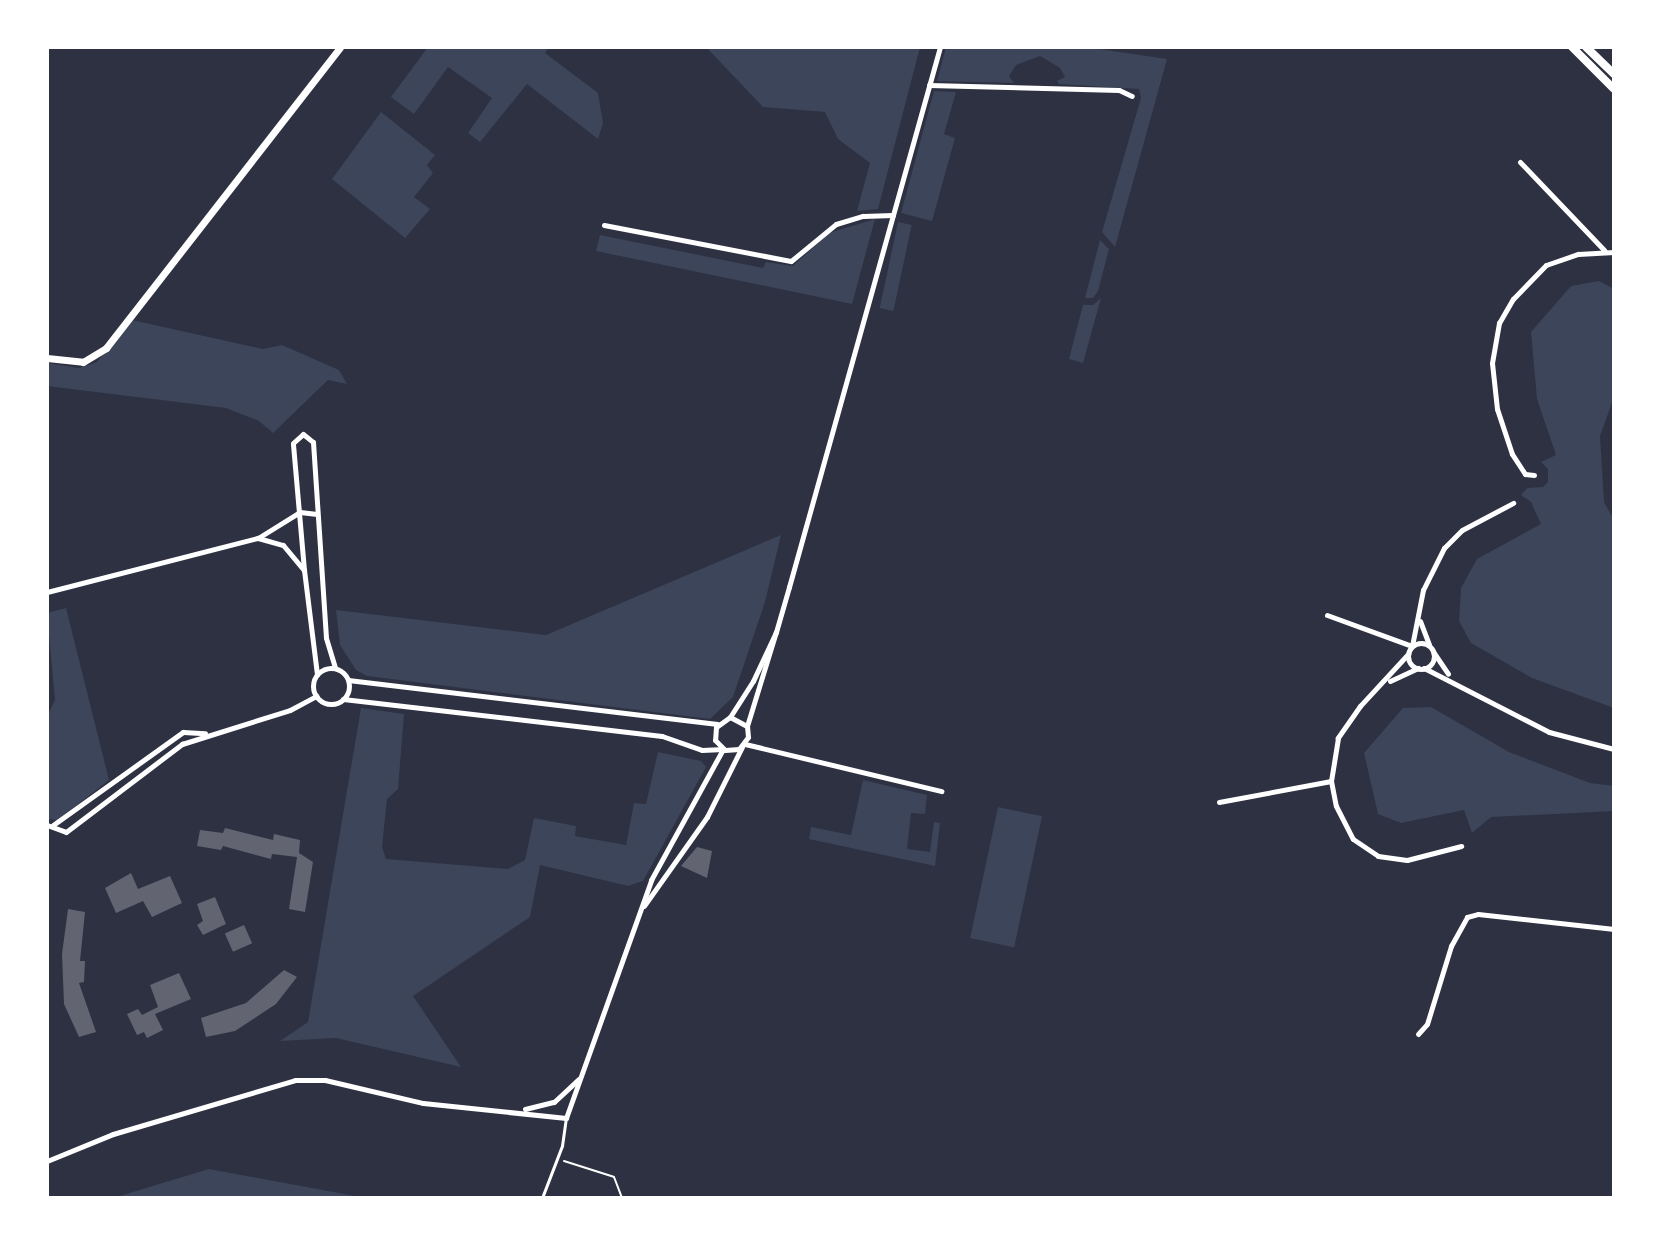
<!DOCTYPE html>
<style>
body{margin:0}
#map{position:relative;width:1661px;height:1245px;overflow:hidden;background:#2d3142;font-family:Poppins,sans-serif}
div>[style]{position:absolute}
.green>*{inset:0;background:#3c4559;transform-origin:0 0}
.building>*{inset:0;background:#626471;transform-origin:0 0}
.path>*{height:2px;margin:-1px;padding:0 1px;transform-origin:1px;border-radius:1px;background:#fff}
.service>*{height:2.5px;margin:-1.25px;padding:0 1.25px;transform-origin:1.25px;border-radius:1.25px;background:#fff}
.pedestrian>*{height:4.5px;margin:-2.25px;padding:0 2.25px;transform-origin:2.25px;border-radius:2.25px;background:#fff}
.minor>*{height:5px;margin:-2.5px;padding:0 2.5px;transform-origin:2.5px;border-radius:2.5px;background:#fff}
.minor>.ring{margin:-2.5px;padding:0;box-sizing:content-box;background:none;border:5px solid #fff;border-radius:50%}
.tertiary>*{height:7px;margin:-3.5px;padding:0 3.5px;transform-origin:3.5px;border-radius:3.5px;background:#fff}
.secondary>*{height:8px;margin:-4px;padding:0 4px;transform-origin:4px;border-radius:4px;background:#fff}
span{translate:-50% -50%;white-space:nowrap;text-align:center;line-height:1.15;-webkit-text-stroke:5px #fff;paint-order:stroke}
.frame{position:absolute;inset:0;border:49px solid #fff;pointer-events:none}
</style>
<div id="map">
<div class="green">
<i style="clip-path:polygon(428px 47px,549px 47px,545px 53px,598px 93px,603px 123px,598px 139px,527px 84px,480px 142px,468px 133px,492px 98px,448px 67px,414px 114px,391px 97px)"></i>
<i style="clip-path:polygon(706px 47px,920px 47px,878px 209px,857px 211px,870px 163px,838px 139px,825px 112px,763px 107px)"></i>
<i style="clip-path:polygon(946px 47px,1086px 47px,1167px 59px,1115px 247px,1102px 232px,1141px 98px,1139px 89px,1059px 84px,1057px 81px,1065px 77px,1060px 68px,1040px 56px,1016px 65px,1009px 76px,1014px 83px,937px 81px)"></i>
<i style="clip-path:polygon(934px 91px,956px 92px,944px 134px,955px 138px,932px 221px,901px 213px)"></i>
<i style="clip-path:polygon(381px 112px,435px 155px,427px 165px,433px 173px,414px 197px,430px 209px,405px 238px,332px 179px)"></i>
<i style="clip-path:polygon(875px 219px,852px 304px,596px 251px,600px 235px,763px 268px,766px 262px,793px 266px,829px 233px)"></i>
<i style="left:898px;top:222px;width:14px;height:88px;rotate:12deg"></i>
<i style="clip-path:polygon(1100px 240px,1109px 249px,1098px 291px,1093px 298px,1085px 298px)"></i>
<i style="clip-path:polygon(1599px 281px,1614px 289px,1614px 397px,1600px 436px,1604px 502px,1614px 520px,1614px 708px,1532px 678px,1471px 643px,1459px 621px,1461px 588px,1477px 559px,1541px 524px,1531px 502px,1521px 495px,1527px 488px,1543px 487px,1548px 482px,1548px 469px,1541px 462px,1556px 455px,1537px 399px,1531px 332px,1571px 286px)"></i>
<i style="clip-path:polygon(1101px 298px,1083px 363px,1069px 359px,1083px 305px,1093px 305px)"></i>
<i style="clip-path:polygon(132px 320px,263px 349px,282px 345px,339px 370px,347px 384px,328px 380px,273px 433px,259px 421px,226px 408px,47px 386px,47px 363px,79px 368px,97px 362px)"></i>
<i style="clip-path:polygon(781px 535px,765px 602px,733px 697px,710px 719px,367px 676px,356px 670px,340px 645px,336px 610px,546px 635px)"></i>
<i style="clip-path:polygon(66px 608px,109px 780px,58px 820px,47px 819px,47px 717px,55px 700px,47px 613px)"></i>
<i style="clip-path:polygon(1431px 707px,1509px 752px,1590px 783px,1614px 786px,1614px 811px,1491px 817px,1472px 833px,1464px 810px,1401px 823px,1378px 814px,1364px 753px,1403px 708px)"></i>
<i style="clip-path:polygon(361px 708px,404px 714px,398px 789px,387px 799px,382px 847px,386px 859px,508px 869px,525px 860px,534px 818px,576px 826px,575px 836px,626px 845px,634px 803px,646px 804px,658px 752px,701px 761px,706px 767px,643px 881px,628px 886px,540px 865px,530px 917px,413px 996px,461px 1067px,336px 1038px,280px 1041px,308px 1022px)"></i>
<i style="clip-path:polygon(863px 780px,927px 795px,925px 814px,911px 813px,907px 849px,930px 852px,934px 822px,940px 823px,935px 866px,809px 839px,811px 827px,851px 835px)"></i>
<i style="left:998px;top:807px;width:45px;height:134px;rotate:12deg"></i>
<i style="clip-path:polygon(209px 1169px,366px 1198px,113px 1198px)"></i>
</div>
<div class="building">
<i style="clip-path:polygon(225px 828px,273px 840px,274px 834px,300px 840px,299px 853px,313px 862px,305px 912px,289px 909px,297px 857px,272px 854px,271px 859px,223px 846px,221px 850px,197px 846px,200px 830px,223px 833px)"></i>
<i style="clip-path:polygon(697px 847px,712px 851px,707px 878px,681px 866px)"></i>
<i style="clip-path:polygon(131px 873px,138px 889px,170px 876px,182px 903px,152px 917px,143px 901px,116px 913px,105px 888px)"></i>
<i style="clip-path:polygon(215px 897px,226px 924px,203px 935px,197px 925px,203px 921px,197px 904px)"></i>
<i style="clip-path:polygon(68px 909px,85px 912px,80px 961px,85px 961px,84px 982px,79px 983px,96px 1032px,79px 1037px,64px 1004px,62px 954px)"></i>
<i style="left:244px;top:925px;width:20px;height:21px;rotate:66deg"></i>
<i style="clip-path:polygon(284px 970px,297px 977px,276px 1004px,235px 1031px,206px 1037px,201px 1018px,246px 1003px)"></i>
<i style="clip-path:polygon(179px 973px,191px 999px,155px 1014px,163px 1030px,147px 1038px,144px 1032px,137px 1035px,127px 1014px,138px 1009px,142px 1015px,158px 1007px,150px 985px)"></i>
</div>
<div class="path">
<i style="left:564px;top:1161px;width:52px;rotate:17.7deg"></i>
<i style="left:614px;top:1177px;width:22px;rotate:69deg"></i>
</div>
<div class="service">
<i style="left:542px;top:1198px;width:56px;rotate:-69deg"></i>
<i style="left:562px;top:1146px;width:28px;rotate:-82deg"></i>
</div>
<div class="pedestrian">
<i style="left:644px;top:906px;width:109px;rotate:-54.7deg"></i>
<i style="left:707px;top:817px;width:78px;rotate:-63.4deg"></i>
</div>
<div class="minor">
<i style="left:929px;top:85px;width:190px;rotate:1.5deg"></i>
<i style="left:1119px;top:90px;width:14px;rotate:25deg"></i>
<i style="left:1520px;top:162px;width:122px;rotate:46.3deg"></i>
<i style="left:604px;top:225px;width:190px;rotate:10.9deg"></i>
<i style="left:791px;top:261px;width:58px;rotate:-39.4deg"></i>
<i style="left:836px;top:224px;width:28px;rotate:-17deg"></i>
<i style="left:863px;top:216px;width:30px;rotate:-2deg"></i>
<i style="left:1534px;top:475px;width:9px;rotate:-174deg"></i>
<i style="left:1525px;top:474px;width:24px;rotate:-123deg"></i>
<i style="left:1512px;top:454px;width:47px;rotate:-108.4deg"></i>
<i style="left:1497px;top:409px;width:46px;rotate:-96.2deg"></i>
<i style="left:1492px;top:363px;width:41px;rotate:-80.1deg"></i>
<i style="left:1499px;top:323px;width:28px;rotate:-60deg"></i>
<i style="left:1513px;top:299px;width:47px;rotate:-45.9deg"></i>
<i style="left:1546px;top:265px;width:34px;rotate:-19deg"></i>
<i style="left:1578px;top:254px;width:36px;rotate:-3deg"></i>
<i style="left:258px;top:538px;width:26px;rotate:16deg"></i>
<i style="left:283px;top:545px;width:33px;rotate:50deg"></i>
<i style="left:304px;top:570px;width:105px;rotate:82.9deg"></i>
<i style="left:304px;top:570px;width:127px;rotate:-95deg"></i>
<i style="left:293px;top:443px;width:13px;rotate:-42deg"></i>
<i style="left:303px;top:434px;width:13px;rotate:39deg"></i>
<i style="left:313px;top:442px;width:196px;rotate:86.2deg"></i>
<i style="left:326px;top:638px;width:31px;rotate:73deg"></i>
<i style="left:47px;top:592px;width:218px;rotate:-14.4deg"></i>
<i style="left:258px;top:538px;width:49px;rotate:-31.8deg"></i>
<i style="left:300px;top:512px;width:17px;rotate:7deg"></i>
<i style="left:1327px;top:615px;width:90px;rotate:20deg"></i>
<i style="left:1412px;top:646px;width:57px;rotate:-78.9deg"></i>
<i style="left:1423px;top:590px;width:47px;rotate:-63.4deg"></i>
<i style="left:1444px;top:548px;width:25px;rotate:-45deg"></i>
<i style="left:1462px;top:530px;width:58px;rotate:-27.9deg"></i>
<i style="left:1420px;top:621px;width:25px;rotate:69deg"></i>
<i style="left:776px;top:632px;width:54px;rotate:115.1deg"></i>
<i style="left:753px;top:681px;width:43px;rotate:122.6deg"></i>
<i style="left:730px;top:717px;width:17px;rotate:144deg"></i>
<i style="left:716px;top:727px;width:13px;rotate:94deg"></i>
<i style="left:715px;top:740px;width:14px;rotate:45deg"></i>
<i style="left:725px;top:750px;width:14px;rotate:-4deg"></i>
<i style="left:739px;top:749px;width:15px;rotate:-53deg"></i>
<i style="left:748px;top:737px;width:11px;rotate:-95deg"></i>
<i style="left:747px;top:726px;width:98px;rotate:-72.9deg"></i>
<i style="left:776px;top:632px;width:47px;rotate:-73.9deg"></i>
<i style="left:789px;top:587px;width:561px;rotate:-74.38deg"></i>
<i class="ring" style="left:1408px;top:643px;width:21px;height:21px"></i>
<i style="left:1434px;top:653px;width:25px;rotate:56deg"></i>
<i style="left:1408px;top:654px;width:71px;rotate:132.7deg"></i>
<i style="left:1360px;top:706px;width:39px;rotate:125deg"></i>
<i style="left:1338px;top:738px;width:44px;rotate:99.2deg"></i>
<i style="left:1331px;top:781px;width:25px;rotate:79deg"></i>
<i style="left:1336px;top:806px;width:37px;rotate:63deg"></i>
<i style="left:1353px;top:839px;width:30px;rotate:34deg"></i>
<i style="left:1378px;top:856px;width:29px;rotate:8deg"></i>
<i style="left:1407px;top:860px;width:56px;rotate:-14.5deg"></i>
<i class="ring" style="left:313px;top:668px;width:31px;height:31px"></i>
<i style="left:1424px;top:668px;width:140px;rotate:27.1deg"></i>
<i style="left:1549px;top:732px;width:67px;rotate:14.7deg"></i>
<i style="left:348px;top:680px;width:372px;rotate:6.8deg"></i>
<i style="left:1390px;top:681px;width:31px;rotate:-25deg"></i>
<i style="left:343px;top:699px;width:321px;rotate:6.6deg"></i>
<i style="left:662px;top:736px;width:42px;rotate:19.3deg"></i>
<i style="left:702px;top:750px;width:21px;rotate:-3deg"></i>
<i style="left:730px;top:717px;width:19px;rotate:28deg"></i>
<i style="left:745px;top:744px;width:202px;rotate:13.5deg"></i>
<i style="left:1219px;top:802px;width:114px;rotate:-10.6deg"></i>
<i style="left:47px;top:825px;width:20px;rotate:20deg"></i>
<i style="left:66px;top:832px;width:146px;rotate:-37.2deg"></i>
<i style="left:182px;top:744px;width:113px;rotate:-17.5deg"></i>
<i style="left:290px;top:710px;width:30px;rotate:-28deg"></i>
<i style="left:53px;top:825px;width:160px;rotate:-35.6deg"></i>
<i style="left:183px;top:732px;width:22px;rotate:3deg"></i>
<i style="left:1418px;top:1034px;width:13px;rotate:-48deg"></i>
<i style="left:1427px;top:1024px;width:82px;rotate:-72.9deg"></i>
<i style="left:1451px;top:946px;width:33px;rotate:-61deg"></i>
<i style="left:1467px;top:917px;width:11px;rotate:-15deg"></i>
<i style="left:1478px;top:914px;width:137px;rotate:6.3deg"></i>
<i style="left:525px;top:1109px;width:30px;rotate:-14deg"></i>
<i style="left:554px;top:1102px;width:34px;rotate:-43deg"></i>
<i style="left:47px;top:1161px;width:71px;rotate:-22.2deg"></i>
<i style="left:113px;top:1134px;width:190px;rotate:-16.5deg"></i>
<i style="left:295px;top:1080px;width:30px"></i>
<i style="left:325px;top:1080px;width:101px;rotate:13.2deg"></i>
<i style="left:423px;top:1103px;width:144px;rotate:6deg"></i>
<i style="left:566px;top:1118px;width:253px;rotate:-70.3deg"></i>
<i style="left:651px;top:880px;width:149px;rotate:-61.2deg"></i>
</div>
<div class="tertiary">
<i style="left:47px;top:358px;width:36px;rotate:6deg"></i>
<i style="left:83px;top:362px;width:27px;rotate:-31deg"></i>
<i style="left:106px;top:348px;width:381px;rotate:-52.1deg"></i>
</div>
<div class="secondary">
<i style="left:1572px;top:47px;width:59px;rotate:45deg"></i>
<i style="left:1586px;top:47px;width:39px;rotate:44deg"></i>
</div>
<div class="frame"></div>
</div>
